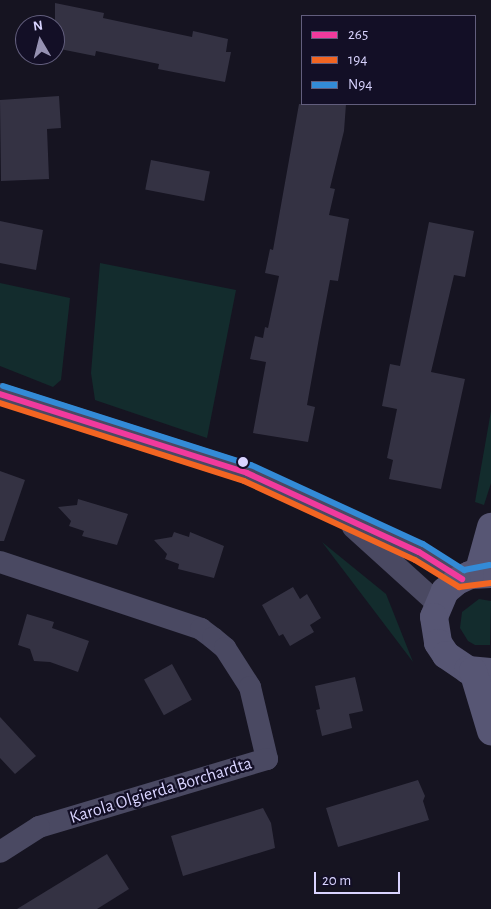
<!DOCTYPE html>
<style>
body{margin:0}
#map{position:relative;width:491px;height:909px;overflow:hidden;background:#161421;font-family:"Alegreya Sans",sans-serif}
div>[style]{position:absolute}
.green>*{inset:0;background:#132c2d}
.building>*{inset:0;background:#343243;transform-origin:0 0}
.street>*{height:22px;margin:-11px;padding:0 11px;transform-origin:11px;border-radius:11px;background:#4a4962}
.secondary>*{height:28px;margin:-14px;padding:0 14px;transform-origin:14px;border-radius:14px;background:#575674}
.bus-1>*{height:6px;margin:-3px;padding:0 3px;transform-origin:3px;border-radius:3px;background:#f13a9d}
.bus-2>*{height:6px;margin:-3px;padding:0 3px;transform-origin:3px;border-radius:3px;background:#f26522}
.bus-3>*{height:6px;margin:-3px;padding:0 3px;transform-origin:3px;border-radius:3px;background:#338bd7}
.dots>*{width:14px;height:14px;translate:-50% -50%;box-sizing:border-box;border:2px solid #130f26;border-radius:50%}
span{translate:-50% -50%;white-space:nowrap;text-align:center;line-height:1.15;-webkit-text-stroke:4.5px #130f26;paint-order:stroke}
.street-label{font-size:18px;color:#d9d4ff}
.legend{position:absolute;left:301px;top:15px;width:175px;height:90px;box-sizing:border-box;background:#130f26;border:1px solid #625e7d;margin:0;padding:6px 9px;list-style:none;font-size:15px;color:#d9d4ff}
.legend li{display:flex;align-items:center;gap:10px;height:25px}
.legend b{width:25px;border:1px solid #625e7d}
.north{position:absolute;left:15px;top:15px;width:50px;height:50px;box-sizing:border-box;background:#130f26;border:1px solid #625e7d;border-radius:50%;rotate:352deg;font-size:14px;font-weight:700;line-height:20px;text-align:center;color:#d9d4ff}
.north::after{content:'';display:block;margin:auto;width:18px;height:22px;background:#9591b1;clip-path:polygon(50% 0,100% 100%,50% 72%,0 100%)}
.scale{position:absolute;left:314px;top:872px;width:86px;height:22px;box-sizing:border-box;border:2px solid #d9d4ff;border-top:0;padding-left:6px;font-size:15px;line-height:18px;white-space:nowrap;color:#d9d4ff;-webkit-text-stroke:4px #130f26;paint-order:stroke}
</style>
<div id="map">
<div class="green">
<i style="clip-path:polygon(100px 263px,236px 290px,207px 438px,95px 400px,91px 373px)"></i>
<i style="clip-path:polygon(0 283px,70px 298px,61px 380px,53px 387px,0 366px)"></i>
<i style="clip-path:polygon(491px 411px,491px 483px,484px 505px,475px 502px)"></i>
<i style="clip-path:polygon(322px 542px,386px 594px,413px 662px)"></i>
<i style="clip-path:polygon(479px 599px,491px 601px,490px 645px,475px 645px,468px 641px,460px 628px,462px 612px)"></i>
</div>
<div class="building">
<i style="clip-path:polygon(55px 3px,104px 13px,103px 18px,192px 37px,193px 31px,228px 39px,226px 52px,231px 52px,225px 82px,158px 69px,159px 64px,96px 51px,95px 56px,55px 48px)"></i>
<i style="clip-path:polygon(59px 96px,61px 128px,47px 129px,49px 179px,1px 181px,0 100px)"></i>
<i style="clip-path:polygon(299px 104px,346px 104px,344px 131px,330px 188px,335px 189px,329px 215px,349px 219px,338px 281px,330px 280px,319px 338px,307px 405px,315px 407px,308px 442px,253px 433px,266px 362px,250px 359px,255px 336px,263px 338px,265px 327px,268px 328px,279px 276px,265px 273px,270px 249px,273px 250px)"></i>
<i style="left:151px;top:160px;width:60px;height:30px;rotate:11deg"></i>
<i style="clip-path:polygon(0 221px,43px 230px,36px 270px,0 263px)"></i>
<i style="clip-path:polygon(429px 222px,474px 231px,465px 277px,454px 275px,431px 372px,465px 379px,441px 489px,389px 479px,393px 460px,387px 458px,397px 409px,382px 406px,390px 364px,400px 366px)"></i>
<i style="clip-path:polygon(0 471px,25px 480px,4px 541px,0 541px)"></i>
<i style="clip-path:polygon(78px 499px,128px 514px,117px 545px,82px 536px,84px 531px,69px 526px,71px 521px,58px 507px,77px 505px)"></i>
<i style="clip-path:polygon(174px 532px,189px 537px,190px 532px,224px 546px,214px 578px,178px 569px,179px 564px,165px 559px,167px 554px,154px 540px,172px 537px)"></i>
<i style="clip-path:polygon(293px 587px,300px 599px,307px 594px,321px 618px,310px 625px,314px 632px,290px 646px,283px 634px,279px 636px,262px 605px)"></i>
<i style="clip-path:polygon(27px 614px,54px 622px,52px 628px,89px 641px,78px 672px,50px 662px,34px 661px,30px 649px,18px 645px)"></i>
<i style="left:172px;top:664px;width:41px;height:32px;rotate:61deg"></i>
<i style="clip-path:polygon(355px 677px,363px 711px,349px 714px,352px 728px,322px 736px,316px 710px,320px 709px,315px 686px)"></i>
<i style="clip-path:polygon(0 717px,36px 756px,15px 774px,0 758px)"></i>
<i style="clip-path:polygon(418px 780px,425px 796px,423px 801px,429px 820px,338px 847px,326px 808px)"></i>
<i style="clip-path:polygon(263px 808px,271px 823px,275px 848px,183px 876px,171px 836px)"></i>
<i style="clip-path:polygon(107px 854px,129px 889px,97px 909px,17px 909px)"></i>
</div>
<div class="street">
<i style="left:0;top:394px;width:259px;rotate:17.7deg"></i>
<i style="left:247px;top:473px;width:189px;rotate:24.7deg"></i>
<i style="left:419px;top:552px;width:51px;rotate:32.1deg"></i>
<i style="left:353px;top:527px;width:115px;rotate:42.2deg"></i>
<i style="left:0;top:562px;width:212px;rotate:18.4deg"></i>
<i style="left:201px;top:629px;width:15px;rotate:37deg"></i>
<i style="left:213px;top:638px;width:16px;rotate:40deg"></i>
<i style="left:225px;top:648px;width:46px;rotate:57.3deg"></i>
<i style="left:250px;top:687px;width:74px;rotate:76.7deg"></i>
<i style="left:267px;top:759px;width:238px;rotate:163.4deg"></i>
<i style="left:39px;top:827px;width:46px;rotate:147.3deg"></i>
</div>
<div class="secondary">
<i style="left:478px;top:574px;width:49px;rotate:-74.5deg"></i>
<i style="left:491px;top:574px;width:21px;rotate:177deg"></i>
<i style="left:470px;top:575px;width:14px;rotate:155deg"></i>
<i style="left:457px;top:581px;width:16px;rotate:140deg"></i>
<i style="left:445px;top:591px;width:28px;rotate:113deg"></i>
<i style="left:434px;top:617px;width:26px;rotate:81deg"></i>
<i style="left:438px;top:643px;width:14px;rotate:56deg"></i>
<i style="left:446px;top:655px;width:27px;rotate:34deg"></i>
<i style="left:468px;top:670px;width:23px;rotate:5deg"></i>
<i style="left:473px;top:671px;width:63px;rotate:73.3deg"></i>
</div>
<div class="bus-1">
<i style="left:0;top:394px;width:259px;rotate:17.7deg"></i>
<i style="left:247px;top:473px;width:189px;rotate:24.7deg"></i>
<i style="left:419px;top:552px;width:51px;rotate:32.1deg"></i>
</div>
<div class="bus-2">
<i style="left:0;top:403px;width:256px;rotate:17.7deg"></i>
<i style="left:244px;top:481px;width:188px;rotate:24.8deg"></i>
<i style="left:415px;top:560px;width:52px;rotate:31.5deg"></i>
<i style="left:459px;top:587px;width:32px;rotate:-7deg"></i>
</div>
<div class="bus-3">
<i style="left:3px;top:386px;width:260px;rotate:17.7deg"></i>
<i style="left:251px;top:465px;width:189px;rotate:24.7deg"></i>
<i style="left:423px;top:544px;width:49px;rotate:32.4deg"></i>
<i style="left:464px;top:570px;width:26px;rotate:-11deg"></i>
</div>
<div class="dots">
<i style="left:243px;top:462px;background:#d9d4ff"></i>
</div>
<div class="street-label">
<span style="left:161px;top:791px;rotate:-17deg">Karola Olgierda Borchardta</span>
</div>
<ul class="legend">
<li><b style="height:6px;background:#f13a9d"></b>265</li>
<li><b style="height:6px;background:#f26522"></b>194</li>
<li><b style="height:6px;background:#338bd7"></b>N94</li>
</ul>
<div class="north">N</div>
<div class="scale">20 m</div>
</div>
